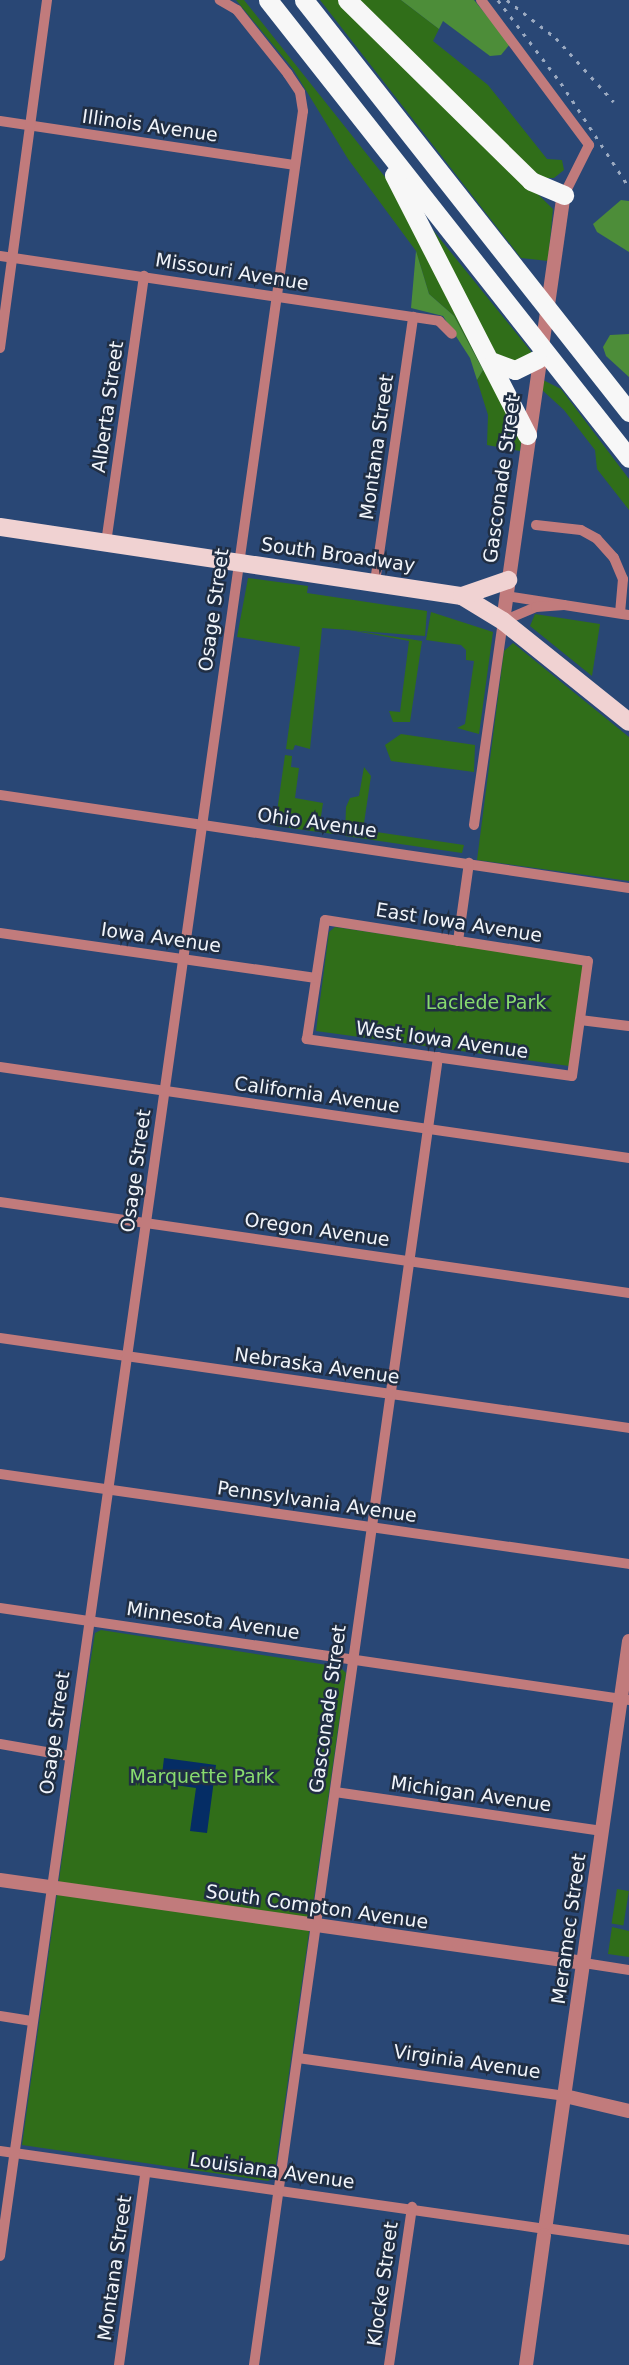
<!DOCTYPE html>
<style>
body{margin:0}
#map{position:relative;width:629px;height:2365px;overflow:hidden;background:#294775;font-family:"DejaVu Sans",sans-serif}
div>[style]{position:absolute}
.green>*{inset:0;background:#306e19;transform-origin:0 0}
.forest>*{inset:0;background:#4d8d39}
.water>*{inset:0;background:#052d65}
.minor>*{height:10px;margin:-5px;padding:0 5px;transform-origin:5px;border-radius:5px;background:#c17b7c}
.tertiary>*{height:14px;margin:-7px;padding:0 7px;transform-origin:7px;border-radius:7px;background:#c17b7c}
.primary>*{height:18px;margin:-9px;padding:0 9px;transform-origin:9px;border-radius:9px;background:#f0d2d2}
.motorway>*{height:19px;margin:-9.5px;padding:0 9.5px;transform-origin:9.5px;border-radius:9.5px;background:#f7f7f7}
.rail>*{height:2.5px;margin-top:-1.25px;transform-origin:0;background:repeating-linear-gradient(90deg,#9baac1 0 3.5px,transparent 0 10.5px)}
span{translate:-50% -50%;white-space:nowrap;text-align:center;line-height:1.15;-webkit-text-stroke:5px #202e43;paint-order:stroke}
.street-label{font-size:19px;color:#f1f5fb}
.park-label{font-size:19px;color:#88db6e}
</style>
<div id="map">
<div class="green">
<i style="clip-path:polygon(236px 0,244px 0,389px 182px,522px 433px,520px 451px,487px 445px,488px 415px,477px 380px,483px 370px,454px 316px,429px 294px,416px 251px,348px 159px,293px 69px)"></i>
<i style="clip-path:polygon(320px 0,341px 0,553px 209px,548px 261px,521px 258px)"></i>
<i style="clip-path:polygon(353px 0,401px 0,439px 29px,433px 41px,488px 85px,547px 159px,562px 160px,564px 170px,554px 178px,536px 178px)"></i>
<i style="clip-path:polygon(424px 219px,533px 354px,524px 363px,497px 358px)"></i>
<i style="clip-path:polygon(541px 379px,561px 389px,629px 479px,629px 510px,597px 469px,595px 450px,564px 410px,541px 389px)"></i>
<i style="clip-path:polygon(248px 578px,308px 586px,307px 593px,427px 611px,425px 636px,322px 628px,310px 749px,295px 745px,293px 750px,286px 749px,300px 647px,237px 637px)"></i>
<i style="clip-path:polygon(431px 612px,493px 632px,479px 734px,457px 728px,465px 724px,474px 661px,466px 660px,466px 650px,461px 645px,426px 640px)"></i>
<i style="clip-path:polygon(535px 614px,600px 624px,592px 676px,530px 626px)"></i>
<i style="clip-path:polygon(339px 628px,422px 641px,410px 722px,393px 722px,389px 711px,400px 712px,409px 641px)"></i>
<i style="clip-path:polygon(513px 643px,629px 737px,629px 881px,477px 860px,504px 651px)"></i>
<i style="clip-path:polygon(401px 734px,475px 745px,474px 772px,391px 761px,385px 745px)"></i>
<i style="clip-path:polygon(285px 755px,292px 756px,291px 767px,299px 768px,295px 798px,323px 803px,320px 823px,332px 826px,333px 834px,275px 826px)"></i>
<i style="clip-path:polygon(364px 767px,371px 776px,363px 830px,464px 845px,462px 853px,345px 836px,346px 807px,350px 798px,359px 796px)"></i>
<i style="clip-path:polygon(335px 927px,579px 963px,584px 968px,569px 1066px,316px 1031px,329px 932px)"></i>
<i style="clip-path:polygon(101px 1630px,340px 1667px,346px 1673px,274px 2178px,268px 2181px,22px 2145px,83px 1708px,95px 1633px)"></i>
<i style="left:617px;top:1889px;width:12px;height:35px;rotate:9deg"></i>
<i style="clip-path:polygon(612px 1927px,629px 1931px,629px 1957px,608px 1954px)"></i>
</div>
<div class="forest">
<i style="clip-path:polygon(401px 0,474px 0,510px 44px,501px 55px,490px 56px,443px 21px,439px 29px)"></i>
<i style="clip-path:polygon(621px 200px,629px 201px,629px 252px,597px 232px,593px 224px)"></i>
<i style="clip-path:polygon(416px 251px,429px 294px,454px 316px,483px 370px,477px 380px,470px 358px,443px 316px,411px 308px)"></i>
<i style="clip-path:polygon(629px 334px,629px 377px,606px 356px,603px 347px,610px 335px)"></i>
</div>
<div class="water">
<i style="clip-path:polygon(164px 1758px,216px 1765px,207px 1833px,190px 1831px,196px 1788px,161px 1783px)"></i>
</div>
<div class="minor">
<i style="left:481px;top:0;width:181px;rotate:53.3deg"></i>
<i style="left:589px;top:145px;width:56px;rotate:116.6deg"></i>
<i style="left:0;top:121px;width:297px;rotate:8.5deg"></i>
<i style="left:0;top:256px;width:444px;rotate:8.4deg"></i>
<i style="left:439px;top:321px;width:18px;rotate:45deg"></i>
<i style="left:0;top:348px;width:351px;rotate:-82.3deg"></i>
<i style="left:536px;top:525px;width:45px;rotate:6.3deg"></i>
<i style="left:581px;top:530px;width:18px;rotate:29deg"></i>
<i style="left:597px;top:539px;width:25px;rotate:48deg"></i>
<i style="left:614px;top:558px;width:23px;rotate:67deg"></i>
<i style="left:623px;top:579px;width:34px;rotate:95deg"></i>
<i style="left:106px;top:543px;width:270px;rotate:-81.9deg"></i>
<i style="left:375px;top:582px;width:268px;rotate:-81.8deg"></i>
<i style="left:506px;top:596px;width:124px;rotate:8.8deg"></i>
<i style="left:0;top:795px;width:636px;rotate:8.41deg"></i>
<i style="left:474px;top:825px;width:206px;rotate:-81.9deg"></i>
<i style="left:503px;top:621px;width:36px;rotate:-23deg"></i>
<i style="left:536px;top:607px;width:28px;rotate:-4deg"></i>
<i style="left:325px;top:920px;width:266px;rotate:8.9deg"></i>
<i style="left:588px;top:961px;width:116px;rotate:97.9deg"></i>
<i style="left:572px;top:1076px;width:268px;rotate:-172.1deg"></i>
<i style="left:307px;top:1039px;width:120px;rotate:-81.4deg"></i>
<i style="left:0;top:933px;width:319px;rotate:8.1deg"></i>
<i style="left:458px;top:941px;width:79px;rotate:-82deg"></i>
<i style="left:580px;top:1020px;width:49px;rotate:7deg"></i>
<i style="left:0;top:1067px;width:636px;rotate:8.23deg"></i>
<i style="left:0;top:1202px;width:636px;rotate:8.23deg"></i>
<i style="left:0;top:1338px;width:635px;rotate:8.14deg"></i>
<i style="left:0;top:1474px;width:635px;rotate:8.14deg"></i>
<i style="left:0;top:1608px;width:636px;rotate:8.32deg"></i>
<i style="left:0;top:1744px;width:70px;rotate:9.9deg"></i>
<i style="left:335px;top:1792px;width:270px;rotate:8.3deg"></i>
<i style="left:584px;top:1963px;width:46px;rotate:8.8deg"></i>
<i style="left:0;top:2016px;width:32px;rotate:9deg"></i>
<i style="left:298px;top:2058px;width:270px;rotate:8.1deg"></i>
<i style="left:0;top:2151px;width:544px;rotate:8.13deg"></i>
<i style="left:552px;top:2229px;width:78px;rotate:8.1deg"></i>
<i style="left:0;top:2256px;width:2166px;rotate:-81.96deg"></i>
<i style="left:303px;top:111px;width:19px;rotate:-99deg"></i>
<i style="left:300px;top:92px;width:22px;rotate:-124deg"></i>
<i style="left:288px;top:74px;width:82px;rotate:-128.6deg"></i>
<i style="left:237px;top:10px;width:20px;rotate:-150deg"></i>
<i style="left:119px;top:2365px;width:192px;rotate:-82.2deg"></i>
<i style="left:254px;top:2365px;width:1321px;rotate:-81.99deg"></i>
<i style="left:389px;top:2365px;width:160px;rotate:-81.7deg"></i>
</div>
<div class="tertiary">
<i style="left:503px;top:621px;width:430px;rotate:-81.9deg"></i>
<i style="left:0;top:1880px;width:590px;rotate:8.09deg"></i>
<i style="left:565px;top:2096px;width:66px;rotate:13.2deg"></i>
<i style="left:546px;top:2223px;width:588px;rotate:-81.88deg"></i>
<i style="left:526px;top:2365px;width:131px;rotate:-82.1deg"></i>
</div>
<div class="primary">
<i style="left:0;top:527px;width:467px;rotate:8.5deg"></i>
<i style="left:462px;top:596px;width:48px;rotate:31.4deg"></i>
<i style="left:503px;top:621px;width:161px;rotate:38.7deg"></i>
<i style="left:462px;top:596px;width:49px;rotate:-19.2deg"></i>
</div>
<div class="motorway">
<i style="left:268px;top:0;width:583px;rotate:51.75deg"></i>
<i style="left:304px;top:0;width:525px;rotate:51.73deg"></i>
<i style="left:347px;top:0;width:258px;rotate:44.5deg"></i>
<i style="left:531px;top:181px;width:36px;rotate:23deg"></i>
<i style="left:394px;top:175px;width:292px;rotate:62.9deg"></i>
<i style="left:493px;top:362px;width:23px;rotate:20deg"></i>
<i style="left:515px;top:370px;width:25px;rotate:-26deg"></i>
</div>
<div class="rail">
<i style="left:498px;top:0;width:104px;rotate:52.8deg"></i>
<i style="left:561px;top:83px;width:124px;rotate:56.8deg"></i>
<i style="left:507px;top:0;width:62px;rotate:37.8deg"></i>
<i style="left:556px;top:38px;width:86px;rotate:47.8deg"></i>
</div>
<div class="street-label">
<span style="left:150px;top:126px;rotate:8deg">Illinois Avenue</span>
<span style="left:232px;top:272px;rotate:9deg">Missouri Avenue</span>
<span style="left:108px;top:407px;rotate:-82deg">Alberta Street</span>
<span style="left:377px;top:447px;rotate:-82deg">Montana Street</span>
<span style="left:502px;top:479px;rotate:-82deg">Gasconade Street</span>
<span style="left:338px;top:555px;rotate:8deg">South Broadway</span>
<span style="left:214px;top:610px;rotate:-82deg">Osage Street</span>
<span style="left:317px;top:823px;rotate:8deg">Ohio Avenue</span>
<span style="left:459px;top:923px;rotate:9deg">East Iowa Avenue</span>
<span style="left:161px;top:938px;rotate:8deg">Iowa Avenue</span>
<span style="left:442px;top:1040px;rotate:8deg">West Iowa Avenue</span>
<span style="left:317px;top:1095px;rotate:8deg">California Avenue</span>
<span style="left:136px;top:1171px;rotate:-82deg">Osage Street</span>
<span style="left:317px;top:1230px;rotate:8deg">Oregon Avenue</span>
<span style="left:317px;top:1366px;rotate:8deg">Nebraska Avenue</span>
<span style="left:317px;top:1502px;rotate:8deg">Pennsylvania Avenue</span>
<span style="left:213px;top:1621px;rotate:8deg">Minnesota Avenue</span>
<span style="left:328px;top:1709px;rotate:-82deg">Gasconade Street</span>
<span style="left:55px;top:1733px;rotate:-82deg">Osage Street</span>
<span style="left:471px;top:1794px;rotate:8deg">Michigan Avenue</span>
<span style="left:317px;top:1907px;rotate:8deg">South Compton Avenue</span>
<span style="left:569px;top:1929px;rotate:-82deg">Meramec Street</span>
<span style="left:467px;top:2062px;rotate:8deg">Virginia Avenue</span>
<span style="left:272px;top:2171px;rotate:8deg">Louisiana Avenue</span>
<span style="left:115px;top:2268px;rotate:-82deg">Montana Street</span>
<span style="left:383px;top:2284px;rotate:-82deg">Klocke Street</span>
</div>
<div class="park-label">
<span style="left:486px;top:1003px">Laclede Park</span>
<span style="left:202px;top:1777px">Marquette Park</span>
</div>
</div>
